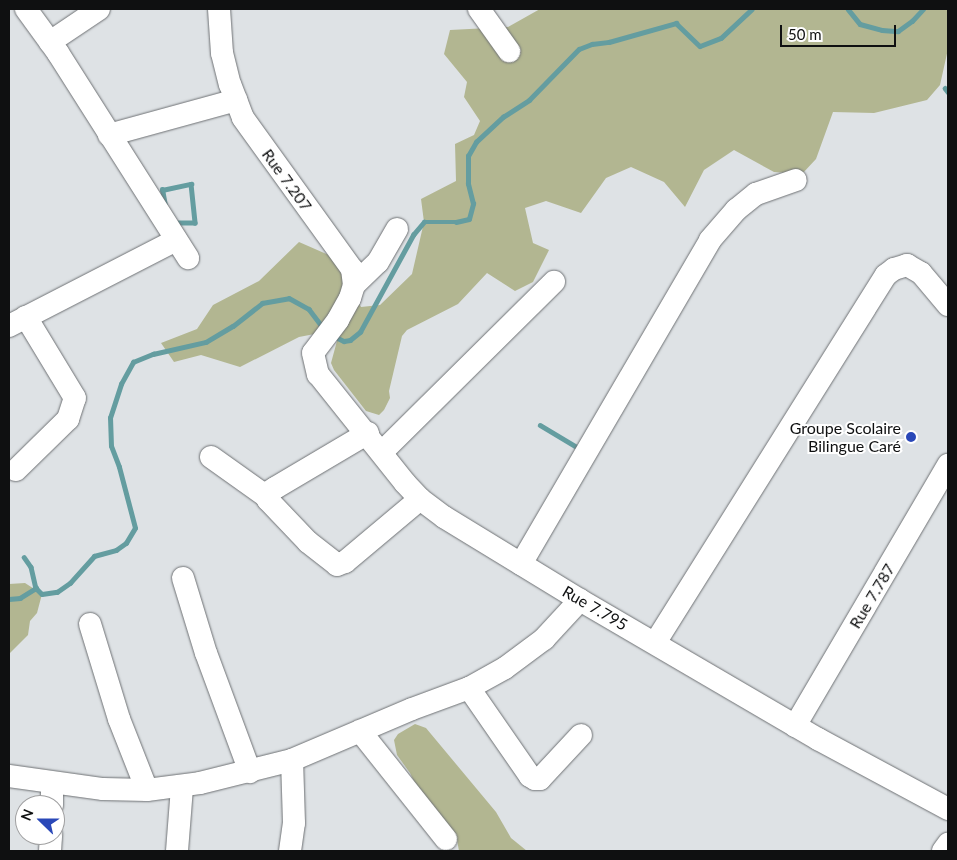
<!DOCTYPE html>
<html>
<head>
<meta charset="utf-8">
<style>
	body { margin:0 }
	#map { position:relative; width:957px; height:860px; overflow:hidden; background:#dee2e5; font-family:Lato,sans-serif }
	div>[style] { position:absolute }
	[style*='--x'] { left:calc(var(--x)*1px); top:calc(var(--y)*1px); width:calc(var(--w)*1px); rotate:calc(var(--a)*1deg) }
	.green>* { inset:0; background:#b2b691 }
	.stream>* { height:4.5px; margin:-2.25px; padding:0 2.25px; transform-origin:2.25px; border-radius:2.25px; background:#649da0 }
	.roads { filter:drop-shadow(0 0 1px #6e7174) drop-shadow(0 0 1px #6e7174) }
	.minor>* { height:22px; margin:-11px; padding:0 11px; transform-origin:11px; border-radius:11px; background:#fff }
	.dots>* { width:14px; height:14px; translate:-50% -50%; box-sizing:border-box; border:2px solid #fff; border-radius:50% }
	span { translate:-50% -50%; white-space:nowrap; text-align:center; line-height:1.15; -webkit-text-stroke:4px #fff; paint-order:stroke }
	.street-label { font-size:16px; color:#0f1011 }
	.poi-label { font-size:16px; color:#0f1011 }
	.right { translate:-100% -50%; text-align:right }
	.frame { position:absolute; inset:0; border:10px solid #0f1011; pointer-events:none }
	.north { position:absolute; left:15px; top:795px; width:50px; height:50px; box-sizing:border-box; background:#fff; border:1px solid #9f9fa0; border-radius:50%; rotate:292deg; font-size:14px; font-weight:700; line-height:20px; text-align:center; color:#0f1011 }
	.north::after { content:''; display:block; margin:auto; width:18px; height:22px; background:#2a48b8; clip-path:polygon(50% 0,100% 100%,50% 72%,0 100%) }
	.scale { position:absolute; left:780px; top:25px; width:116px; height:22px; box-sizing:border-box; border:2px solid #0f1011; border-top:0; padding-left:6px; font-size:15px; line-height:18px; white-space:nowrap; color:#0f1011; -webkit-text-stroke:4px #fff; paint-order:stroke }
</style>
</head>
<body>
<div id="map">
	<div class="green">
		<i style="clip-path:polygon(540px 9px,948px 9px,948px 49px,940px 85px,927px 100px,874px 113px,833px 112px,816px 159px,802px 174px,774px 172px,734px 150px,704px 170px,685px 207px,664px 182px,631px 167px,606px 178px,581px 213px,546px 201px,525px 208px,533px 243px,549px 250px,533px 282px,515px 291px,487px 273px,458px 304px,407px 330px,402px 336px,389px 391px,390px 398px,384px 410px,379px 415px,366px 411px,334px 370px,331px 363px,337px 341px,337px 334px,330px 331px,299px 337px,240px 367px,201px 355px,174px 362px,161px 343px,197px 329px,213px 305px,259px 281px,299px 242px,331px 256px,361px 307px,380px 305px,412px 274px,424px 222px,421px 199px,456px 181px,455px 144px,474px 135px,480px 121px,464px 97px,467px 82px,444px 54px,450px 30px,508px 27px)"></i>
		<i style="clip-path:polygon(25px 583px,42px 594px,37px 613px,30px 621px,28px 635px,9px 654px,9px 584px)"></i>
		<i style="clip-path:polygon(415px 724px,426px 728px,496px 812px,511px 838px,527px 851px,459px 851px,457px 840px,426px 806px,410px 773px,397px 755px,394px 740px,398px 734px)"></i>
	</div>
	<div class="stream">
		<i style="--x:848;--y:9;--w:19;--a:51"></i>
		<i style="--x:860;--y:24;--w:23;--a:15"></i>
		<i style="--x:882;--y:30;--w:16;--a:4"></i>
		<i style="--x:898;--y:31;--w:17;--a:-36"></i>
		<i style="--x:912;--y:21;--w:16;--a:-47"></i>
		<i style="--x:945;--y:88;--w:5;--a:53"></i>
		<i style="--x:191;--y:184;--w:39;--a:84"></i>
		<i style="--x:195;--y:223;--w:27;--a:180"></i>
		<i style="--x:168;--y:223;--w:34;--a:-100"></i>
		<i style="--x:162;--y:190;--w:30;--a:-12"></i>
		<i style="--x:334;--y:336;--w:11;--a:27"></i>
		<i style="--x:344;--y:341;--w:6;--a:-9"></i>
		<i style="--x:350;--y:340;--w:13;--a:-39"></i>
		<i style="--x:360;--y:332;--w:111;--a:-61.3"></i>
		<i style="--x:413;--y:235;--w:17;--a:-50"></i>
		<i style="--x:424;--y:222;--w:32;--a:0"></i>
		<i style="--x:456;--y:222;--w:13;--a:-13"></i>
		<i style="--x:469;--y:219;--w:16;--a:-75"></i>
		<i style="--x:473;--y:204;--w:21;--a:-104"></i>
		<i style="--x:468;--y:184;--w:28;--a:-90"></i>
		<i style="--x:468;--y:156;--w:16;--a:-60"></i>
		<i style="--x:476;--y:142;--w:37;--a:-43"></i>
		<i style="--x:503;--y:117;--w:31;--a:-33"></i>
		<i style="--x:529;--y:100;--w:71;--a:-45.6"></i>
		<i style="--x:579;--y:49;--w:14;--a:-21"></i>
		<i style="--x:592;--y:44;--w:17;--a:-7"></i>
		<i style="--x:609;--y:42;--w:70;--a:-15.8"></i>
		<i style="--x:676;--y:23;--w:33;--a:44"></i>
		<i style="--x:700;--y:46;--w:22;--a:-21"></i>
		<i style="--x:721;--y:38;--w:42;--a:-43.1"></i>
		<i style="--x:540;--y:425;--w:49;--a:30.8"></i>
		<i style="--x:24;--y:557;--w:12;--a:55"></i>
		<i style="--x:31;--y:567;--w:22;--a:77"></i>
		<i style="--x:9;--y:599;--w:11;--a:-5"></i>
		<i style="--x:20;--y:598;--w:19;--a:-32"></i>
		<i style="--x:36;--y:588;--w:8;--a:45"></i>
		<i style="--x:42;--y:594;--w:15;--a:-8"></i>
		<i style="--x:57;--y:592;--w:16;--a:-35"></i>
		<i style="--x:70;--y:583;--w:36;--a:-48"></i>
		<i style="--x:94;--y:556;--w:23;--a:-15"></i>
		<i style="--x:116;--y:550;--w:12;--a:-35"></i>
		<i style="--x:126;--y:543;--w:17;--a:-59"></i>
		<i style="--x:135;--y:528;--w:63;--a:-104.7"></i>
		<i style="--x:119;--y:467;--w:22;--a:-111"></i>
		<i style="--x:111;--y:446;--w:28;--a:-92"></i>
		<i style="--x:110;--y:418;--w:36;--a:-72"></i>
		<i style="--x:121;--y:384;--w:25;--a:-61"></i>
		<i style="--x:133;--y:362;--w:22;--a:-22"></i>
		<i style="--x:153;--y:354;--w:54;--a:-12.8"></i>
		<i style="--x:206;--y:342;--w:31;--a:-31"></i>
		<i style="--x:233;--y:326;--w:37;--a:-38"></i>
		<i style="--x:262;--y:303;--w:27;--a:-10"></i>
		<i style="--x:289;--y:298;--w:23;--a:29"></i>
		<i style="--x:309;--y:309;--w:25;--a:53"></i>
	</div>
	<div class="roads">
		<div class="minor">
			<i style="--x:26;--y:9;--w:54;--a:54"></i>
			<i style="--x:58;--y:53;--w:243;--a:57.6"></i>
			<i style="--x:219;--y:9;--w:44;--a:86.1"></i>
			<i style="--x:222;--y:53;--w:32;--a:76"></i>
			<i style="--x:230;--y:84;--w:36;--a:69"></i>
			<i style="--x:243;--y:118;--w:186;--a:54.2"></i>
			<i style="--x:352;--y:269;--w:16;--a:83"></i>
			<i style="--x:354;--y:285;--w:14;--a:107"></i>
			<i style="--x:350;--y:298;--w:25;--a:119"></i>
			<i style="--x:338;--y:320;--w:41;--a:127.1"></i>
			<i style="--x:313;--y:353;--w:22;--a:77"></i>
			<i style="--x:318;--y:374;--w:139;--a:51.4"></i>
			<i style="--x:405;--y:483;--w:22;--a:47"></i>
			<i style="--x:420;--y:499;--w:30;--a:37"></i>
			<i style="--x:444;--y:517;--w:159;--a:31.4"></i>
			<i style="--x:580;--y:600;--w:276;--a:30.3"></i>
			<i style="--x:818;--y:739;--w:148;--a:28.3"></i>
			<i style="--x:479;--y:9;--w:52;--a:54.5"></i>
			<i style="--x:50;--y:42;--w:59;--a:-34"></i>
			<i style="--x:109;--y:135;--w:132;--a:-15.4"></i>
			<i style="--x:354;--y:285;--w:33;--a:-44"></i>
			<i style="--x:378;--y:262;--w:38;--a:-60"></i>
			<i style="--x:9;--y:326;--w:188;--a:-27.2"></i>
			<i style="--x:368;--y:433;--w:108;--a:149.4"></i>
			<i style="--x:275;--y:488;--w:9;--a:148"></i>
			<i style="--x:267;--y:493;--w:7;--a:82"></i>
			<i style="--x:268;--y:500;--w:58;--a:46.4"></i>
			<i style="--x:308;--y:542;--w:37;--a:38"></i>
			<i style="--x:337;--y:565;--w:9;--a:-21"></i>
			<i style="--x:345;--y:562;--w:98;--a:-40"></i>
			<i style="--x:382;--y:452;--w:242;--a:-44.7"></i>
			<i style="--x:211;--y:457;--w:69;--a:35.5"></i>
			<i style="--x:16;--y:470;--w:73;--a:-44.4"></i>
			<i style="--x:68;--y:419;--w:22;--a:-72"></i>
			<i style="--x:75;--y:398;--w:95;--a:-121.2"></i>
			<i style="--x:521;--y:564;--w:375;--a:-59.7"></i>
			<i style="--x:710;--y:240;--w:40;--a:-49"></i>
			<i style="--x:736;--y:210;--w:26;--a:-39"></i>
			<i style="--x:756;--y:194;--w:42;--a:-19.3"></i>
			<i style="--x:183;--y:578;--w:78;--a:73"></i>
			<i style="--x:206;--y:653;--w:127;--a:69.7"></i>
			<i style="--x:90;--y:624;--w:99;--a:73"></i>
			<i style="--x:119;--y:719;--w:76;--a:68.5"></i>
			<i style="--x:655;--y:643;--w:434;--a:-57.9"></i>
			<i style="--x:886;--y:275;--w:10;--a:-37"></i>
			<i style="--x:894;--y:269;--w:14;--a:-17"></i>
			<i style="--x:907;--y:265;--w:16;--a:30"></i>
			<i style="--x:921;--y:273;--w:42;--a:49.8"></i>
			<i style="--x:469;--y:688;--w:107;--a:55.3"></i>
			<i style="--x:530;--y:776;--w:6;--a:31"></i>
			<i style="--x:535;--y:779;--w:5;--a:0"></i>
			<i style="--x:540;--y:779;--w:60;--a:-47"></i>
			<i style="--x:795;--y:726;--w:303;--a:-59.6"></i>
			<i style="--x:360;--y:731;--w:138;--a:51.5"></i>
			<i style="--x:9;--y:776;--w:95;--a:7.9"></i>
			<i style="--x:103;--y:789;--w:44;--a:1.3"></i>
			<i style="--x:147;--y:790;--w:53;--a:-7.5"></i>
			<i style="--x:200;--y:783;--w:95;--a:-14"></i>
			<i style="--x:292;--y:760;--w:130;--a:-23"></i>
			<i style="--x:412;--y:709;--w:61;--a:-20.2"></i>
			<i style="--x:469;--y:688;--w:41;--a:-29.1"></i>
			<i style="--x:505;--y:668;--w:49;--a:-36.6"></i>
			<i style="--x:544;--y:639;--w:53;--a:-47.3"></i>
			<i style="--x:52;--y:805;--w:22;--a:-90"></i>
			<i style="--x:50;--y:851;--w:16;--a:-86"></i>
			<i style="--x:177;--y:851;--w:64;--a:-85.5"></i>
			<i style="--x:290;--y:851;--w:28;--a:-82"></i>
			<i style="--x:294;--y:823;--w:63;--a:-91.8"></i>
			<i style="--x:943;--y:851;--w:9;--a:-54"></i>
		</div>
	</div>
	<div class="dots">
		<i style="left:911px;top:437px;background:#2a48b8"></i>
	</div>
	<div class="street-label">
		<span style="left:287px;top:180px;rotate:54deg">Rue 7.207</span>
		<span style="left:872px;top:596px;rotate:-59deg">Rue 7.787</span>
		<span style="left:595px;top:608px;rotate:30deg">Rue 7.795</span>
	</div>
	<div class="poi-label">
		<span class="right" style="left:901px;top:437px">Groupe Scolaire<br>Bilingue Caré</span>
	</div>
	<div class="frame"></div>
	<div class="north">N</div>
	<div class="scale">50 m</div>
</div>
</body>
</html>
